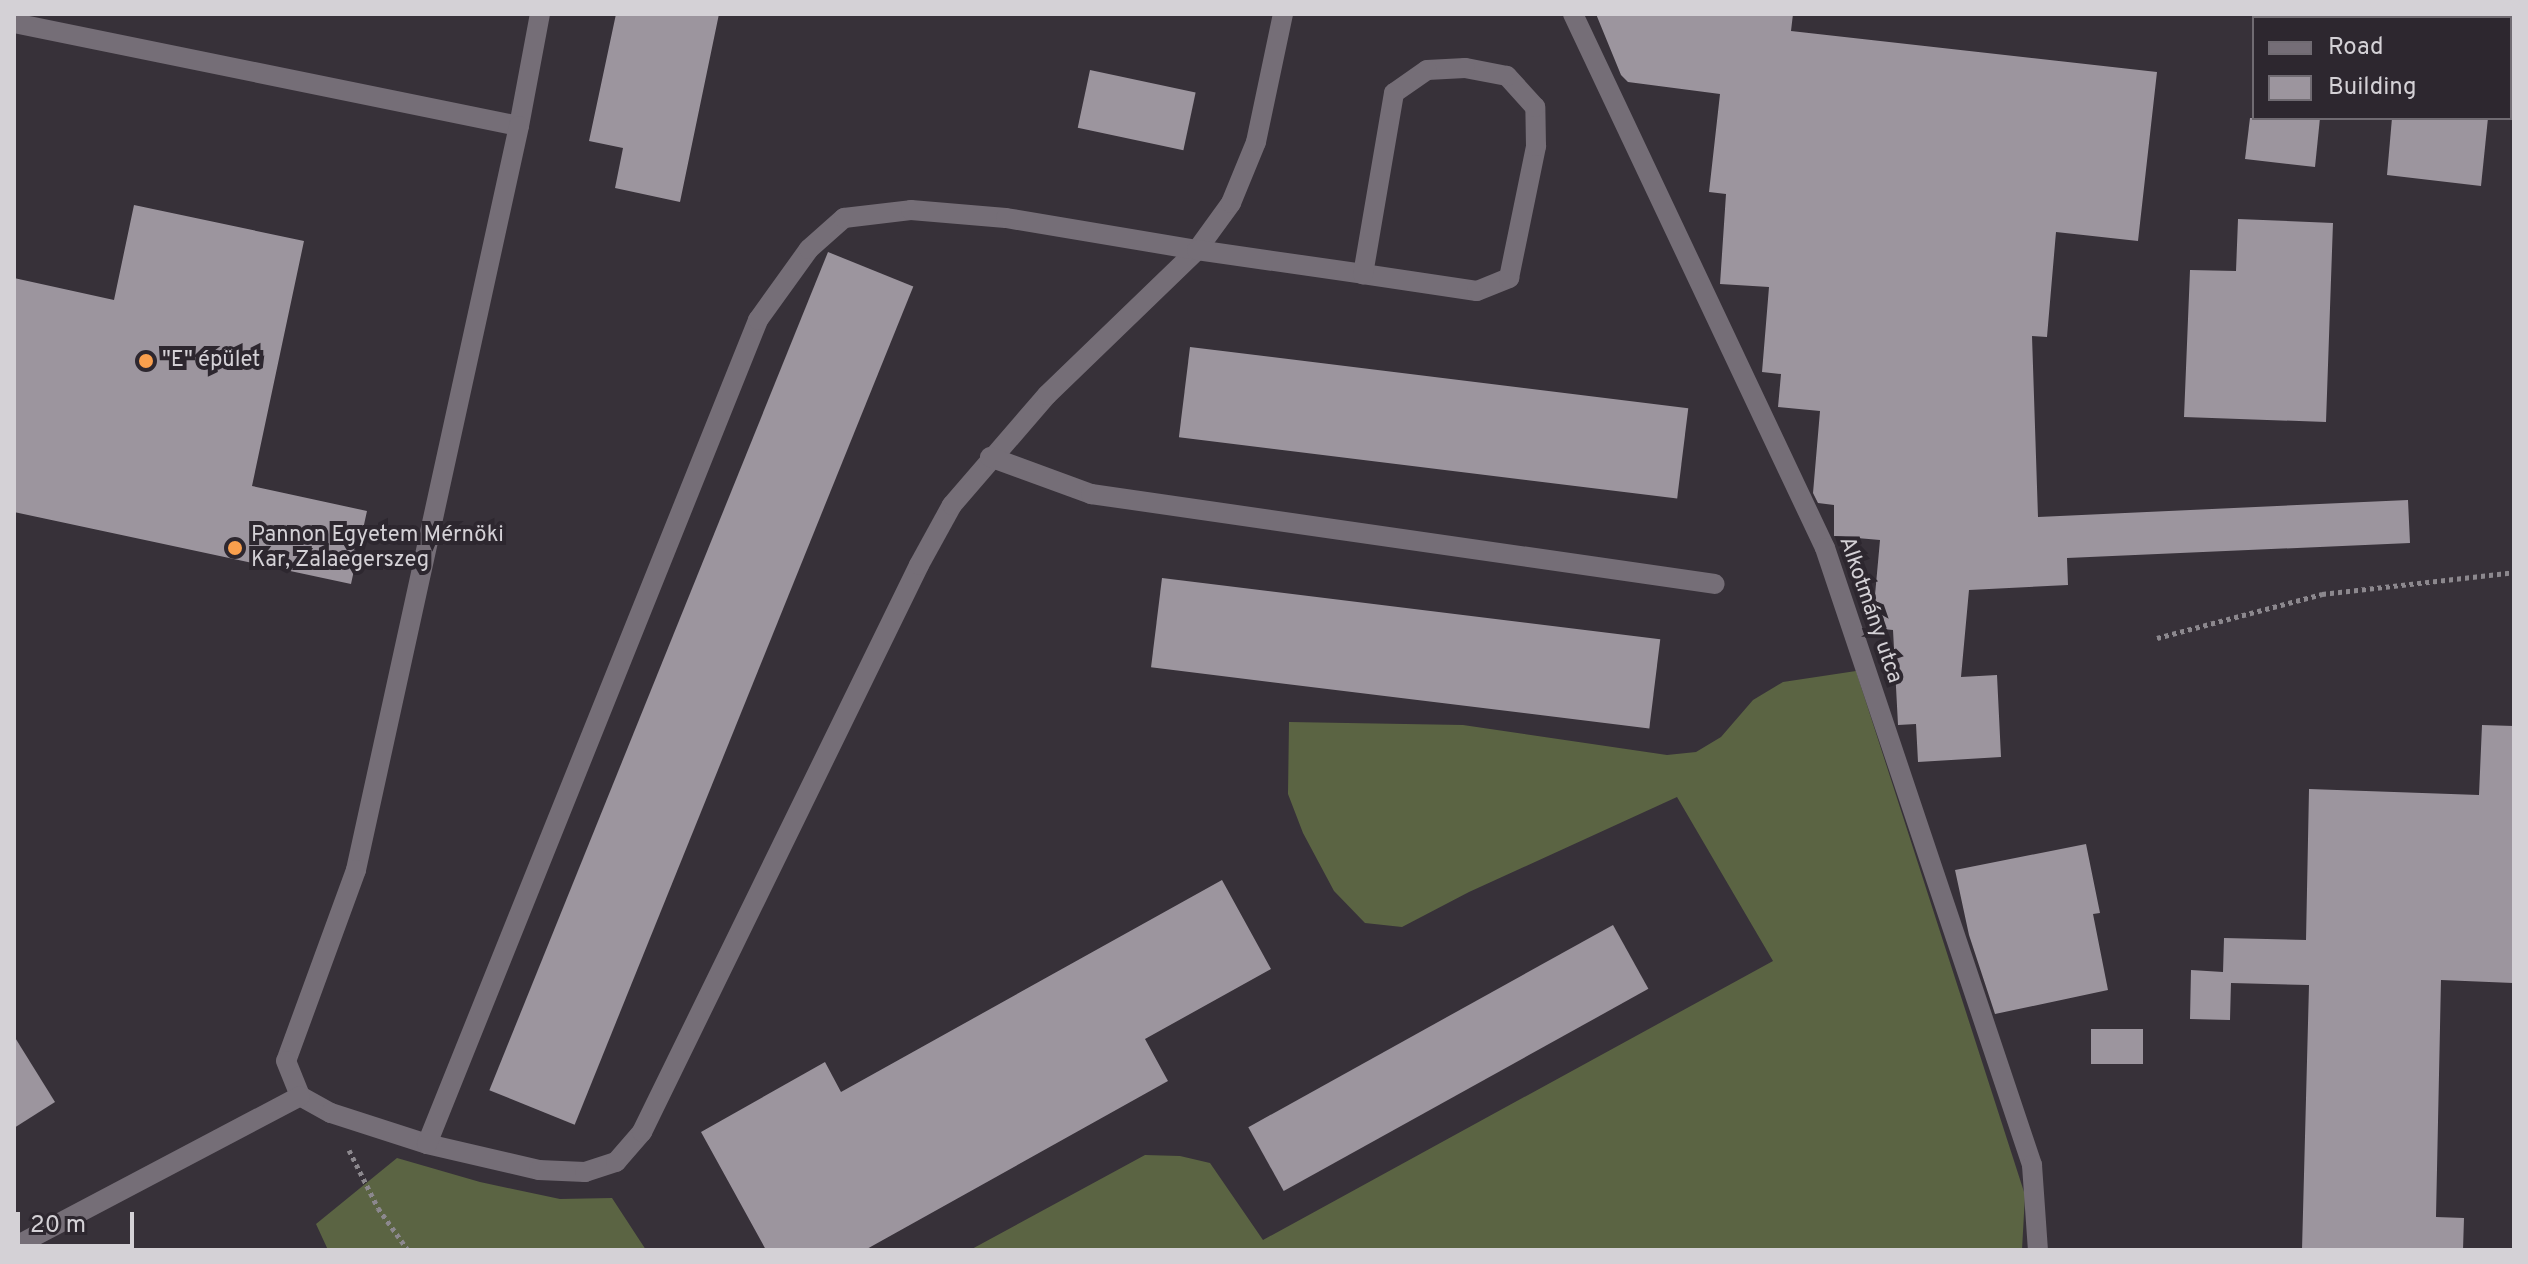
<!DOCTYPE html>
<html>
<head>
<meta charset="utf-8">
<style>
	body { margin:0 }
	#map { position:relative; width:2528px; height:1264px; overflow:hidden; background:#373139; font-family:Overpass,sans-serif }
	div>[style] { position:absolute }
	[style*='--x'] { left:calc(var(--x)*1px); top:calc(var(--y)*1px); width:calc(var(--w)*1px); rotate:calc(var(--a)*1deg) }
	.forest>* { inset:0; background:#5b6443 }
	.building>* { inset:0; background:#9c959e; transform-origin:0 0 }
	.path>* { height:5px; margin-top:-2.5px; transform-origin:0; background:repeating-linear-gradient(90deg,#8c888e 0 4px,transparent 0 8px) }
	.minor>* { height:20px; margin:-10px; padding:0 10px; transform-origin:10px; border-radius:10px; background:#756e77 }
	.dots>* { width:22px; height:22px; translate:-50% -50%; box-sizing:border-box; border:4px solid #2d272f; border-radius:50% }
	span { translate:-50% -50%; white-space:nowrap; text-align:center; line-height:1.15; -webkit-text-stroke:8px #2d272f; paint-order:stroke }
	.poi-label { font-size:22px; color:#d4d1d6 }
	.left { translate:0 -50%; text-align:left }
	.street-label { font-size:22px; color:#d4d1d6 }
	.frame { position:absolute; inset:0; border:16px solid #d4d1d6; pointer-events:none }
	.legend { position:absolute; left:2252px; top:16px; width:260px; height:104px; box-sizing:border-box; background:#2d272f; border:2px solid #706b72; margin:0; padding:10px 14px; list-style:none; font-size:24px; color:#d4d1d6 }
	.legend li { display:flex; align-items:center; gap:16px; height:40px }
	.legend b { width:40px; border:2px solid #706b72 }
	.scale { position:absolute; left:16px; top:1212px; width:118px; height:36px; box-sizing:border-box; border:4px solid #d4d1d6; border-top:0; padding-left:10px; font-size:24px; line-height:28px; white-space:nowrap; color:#d4d1d6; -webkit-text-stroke:6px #2d272f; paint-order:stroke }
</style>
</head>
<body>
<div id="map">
	<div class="forest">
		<i style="clip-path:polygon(1856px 671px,2025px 1195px,2022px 1250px,970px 1250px,1145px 1155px,1180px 1156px,1210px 1163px,1263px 1240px,1773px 961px,1677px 797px,1469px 892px,1402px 927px,1365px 923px,1334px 891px,1303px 833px,1288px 794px,1289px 722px,1463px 725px,1667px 755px,1696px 752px,1721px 737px,1753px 700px,1783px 682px)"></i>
		<i style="clip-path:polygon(397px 1158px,480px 1182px,560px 1199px,612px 1198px,646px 1250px,328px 1250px,316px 1224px)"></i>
	</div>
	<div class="building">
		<i style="clip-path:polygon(616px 14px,719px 14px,680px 202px,615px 188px,623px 148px,589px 141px)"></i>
		<i style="clip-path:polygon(1596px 14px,1793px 14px,1791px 31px,2157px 72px,2138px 241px,2056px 232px,2047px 337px,2032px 336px,2038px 517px,2408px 500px,2410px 543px,2067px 558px,2068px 585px,1969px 590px,1961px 677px,1997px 675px,2001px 757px,1918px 762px,1916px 724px,1898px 725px,1893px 630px,1872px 628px,1880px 540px,1834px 536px,1834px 505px,1818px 503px,1813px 493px,1820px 411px,1778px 407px,1781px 374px,1762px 372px,1769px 287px,1720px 284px,1726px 194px,1709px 192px,1720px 94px,1628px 82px,1621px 75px)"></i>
		<i style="left:1090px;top:70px;width:108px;height:59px;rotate:12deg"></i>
		<i style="clip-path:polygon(2250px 118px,2320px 118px,2315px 167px,2245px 159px)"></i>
		<i style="clip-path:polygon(2392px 118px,2488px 118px,2481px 186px,2387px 175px)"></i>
		<i style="clip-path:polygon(134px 205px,304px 241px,252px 486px,367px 511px,351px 584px,14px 512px,14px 278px,114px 300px)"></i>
		<i style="clip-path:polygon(2238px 219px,2333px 223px,2326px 422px,2184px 417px,2190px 270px,2236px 271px)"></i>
		<i style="left:828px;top:252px;width:92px;height:904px;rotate:22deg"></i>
		<i style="left:1190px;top:347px;width:502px;height:91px;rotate:7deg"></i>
		<i style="left:1162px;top:578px;width:502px;height:90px;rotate:7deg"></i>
		<i style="clip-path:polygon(2482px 725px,2514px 726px,2514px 947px,2513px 983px,2441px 980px,2436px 1217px,2464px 1218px,2463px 1250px,2302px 1250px,2309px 985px,2231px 983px,2230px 1020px,2190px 1019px,2191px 970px,2223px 972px,2224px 938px,2306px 940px,2309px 789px,2479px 795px)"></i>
		<i style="clip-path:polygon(2086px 844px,2100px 913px,2093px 914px,2108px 990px,1995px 1014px,1969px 935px,1955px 870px)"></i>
		<i style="clip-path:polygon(1222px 880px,1271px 969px,1145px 1039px,1168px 1081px,865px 1250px,766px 1250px,701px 1132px,825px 1062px,841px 1092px)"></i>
		<i style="left:1613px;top:925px;width:73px;height:417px;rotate:61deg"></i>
		<i style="left:2091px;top:1029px;width:52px;height:35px"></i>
		<i style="clip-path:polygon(14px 1036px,55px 1102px,14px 1128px)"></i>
	</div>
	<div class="path">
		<i style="--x:2157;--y:638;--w:171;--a:-14.9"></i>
		<i style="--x:2322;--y:594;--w:193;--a:-6.5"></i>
		<i style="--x:349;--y:1150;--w:65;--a:63.4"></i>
		<i style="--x:378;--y:1208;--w:52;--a:54.5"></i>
	</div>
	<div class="minor">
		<i style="--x:1573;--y:14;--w:590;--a:64.74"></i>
		<i style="--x:1825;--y:548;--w:651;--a:71.45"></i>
		<i style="--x:2032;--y:1165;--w:85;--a:86"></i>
		<i style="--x:14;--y:23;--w:515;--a:11.53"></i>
		<i style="--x:519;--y:126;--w:114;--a:-79.4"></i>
		<i style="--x:519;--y:126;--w:762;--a:102.36"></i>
		<i style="--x:356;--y:870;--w:203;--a:110.1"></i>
		<i style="--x:286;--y:1061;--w:38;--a:68"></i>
		<i style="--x:300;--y:1096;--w:35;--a:29"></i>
		<i style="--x:331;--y:1113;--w:101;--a:17.9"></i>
		<i style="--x:427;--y:1144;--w:115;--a:13.1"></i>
		<i style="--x:539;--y:1170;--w:46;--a:2.5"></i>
		<i style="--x:585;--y:1172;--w:33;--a:-18"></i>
		<i style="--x:616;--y:1162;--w:40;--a:-49"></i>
		<i style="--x:642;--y:1132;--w:631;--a:-63.96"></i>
		<i style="--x:919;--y:565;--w:68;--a:-61.2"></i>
		<i style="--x:952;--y:505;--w:145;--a:-49.2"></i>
		<i style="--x:1047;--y:395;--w:209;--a:-44"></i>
		<i style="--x:1197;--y:250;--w:58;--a:-54.1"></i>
		<i style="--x:1231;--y:203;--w:66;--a:-67.7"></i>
		<i style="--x:1256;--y:142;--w:131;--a:-78.1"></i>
		<i style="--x:990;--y:457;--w:108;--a:20.1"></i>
		<i style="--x:1091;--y:494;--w:630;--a:8.21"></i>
		<i style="--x:427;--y:1144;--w:888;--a:-68.11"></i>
		<i style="--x:758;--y:320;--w:87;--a:-54.3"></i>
		<i style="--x:809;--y:249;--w:47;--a:-41.5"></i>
		<i style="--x:844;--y:218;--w:67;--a:-6.8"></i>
		<i style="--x:911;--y:210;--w:95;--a:4.8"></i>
		<i style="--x:1006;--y:218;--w:194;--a:9.5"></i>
		<i style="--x:1197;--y:250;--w:168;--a:8.2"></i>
		<i style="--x:1363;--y:274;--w:115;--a:8.5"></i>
		<i style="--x:1477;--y:291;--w:35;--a:-22"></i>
		<i style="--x:1509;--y:278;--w:135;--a:-78.4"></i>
		<i style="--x:1536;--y:146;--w:39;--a:-91"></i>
		<i style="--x:1535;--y:107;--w:42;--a:-132.1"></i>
		<i style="--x:1507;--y:76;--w:43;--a:-169.2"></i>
		<i style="--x:1465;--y:68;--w:38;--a:177"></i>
		<i style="--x:1427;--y:70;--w:40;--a:145.1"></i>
		<i style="--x:1394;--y:93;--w:184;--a:99.7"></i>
		<i style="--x:14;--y:1247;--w:323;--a:-27.8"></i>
	</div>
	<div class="dots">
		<i style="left:146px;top:361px;background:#f99f4d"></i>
		<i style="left:235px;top:548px;background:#f99f4d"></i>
	</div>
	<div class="poi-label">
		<span class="left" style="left:162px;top:361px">"E" épület</span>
		<span class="left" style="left:251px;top:548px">Pannon Egyetem Mérnöki<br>Kar, Zalaegerszeg</span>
	</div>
	<div class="street-label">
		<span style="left:1870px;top:610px;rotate:71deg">Alkotmány utca</span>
	</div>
	<div class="frame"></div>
	<ul class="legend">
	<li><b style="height:10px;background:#756e77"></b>Road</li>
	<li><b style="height:22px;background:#9c959e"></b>Building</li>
	</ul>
	<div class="scale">20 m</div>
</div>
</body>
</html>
